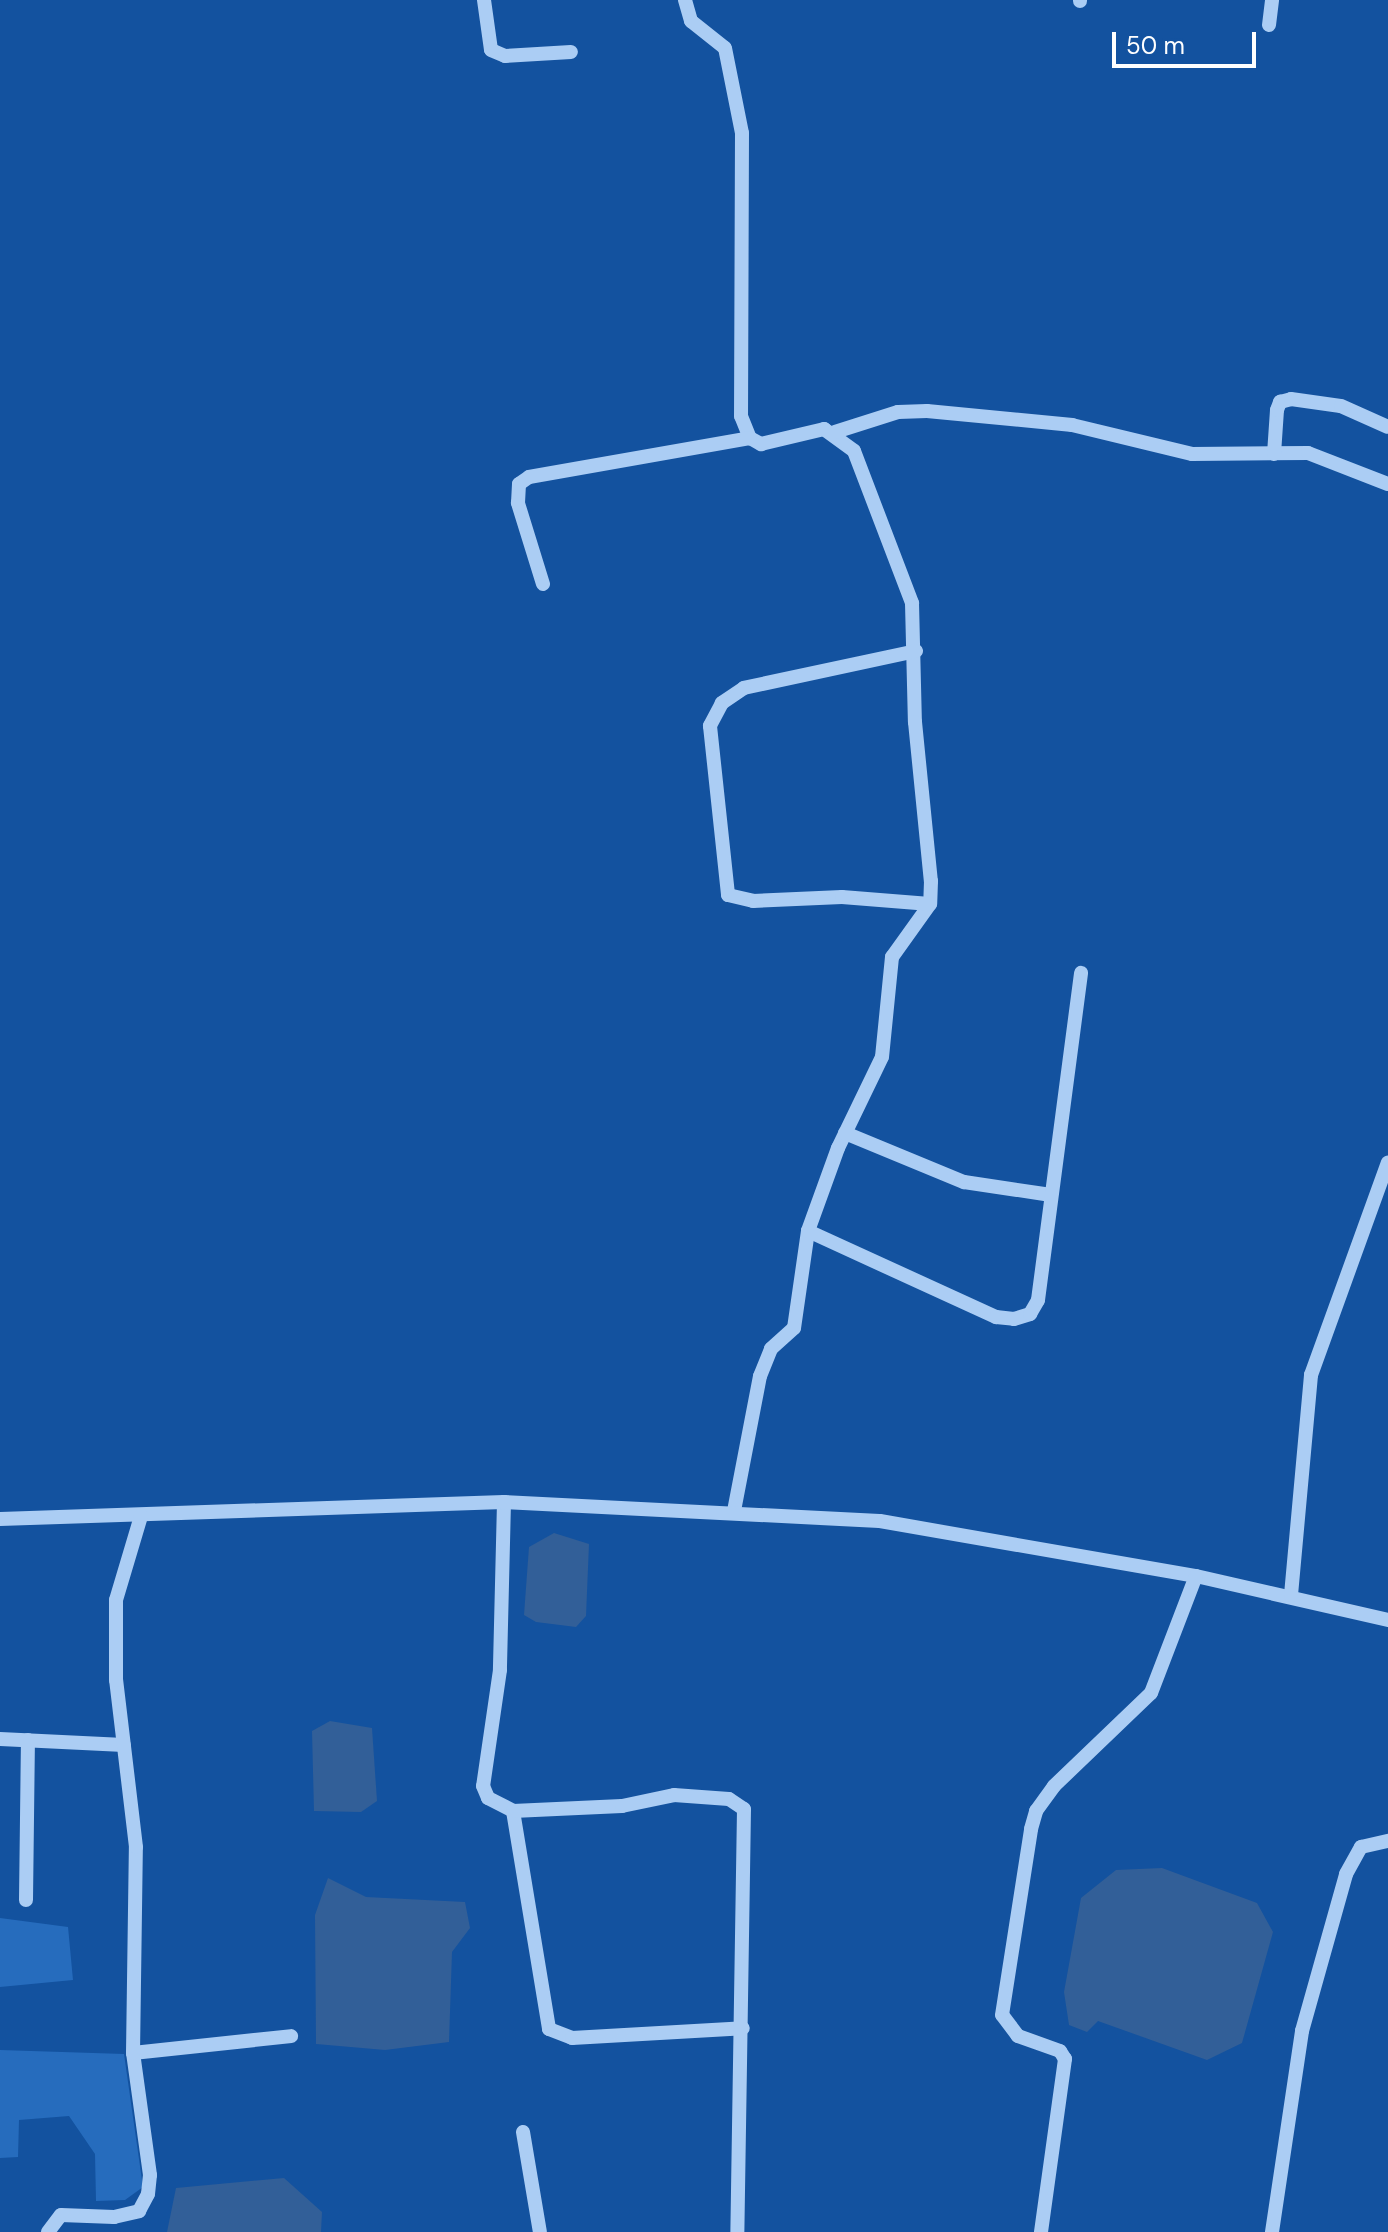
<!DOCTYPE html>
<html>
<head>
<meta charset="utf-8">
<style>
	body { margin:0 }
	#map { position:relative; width:1388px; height:2232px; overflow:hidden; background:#13529f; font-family:"DM Sans",sans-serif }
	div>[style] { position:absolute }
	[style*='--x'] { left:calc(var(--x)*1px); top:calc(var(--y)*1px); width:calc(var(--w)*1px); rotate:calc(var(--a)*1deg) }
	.green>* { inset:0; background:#266cbd }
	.water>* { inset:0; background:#325f98 }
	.minor>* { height:14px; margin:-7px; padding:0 7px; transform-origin:7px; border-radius:7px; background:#abcdf4 }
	span { translate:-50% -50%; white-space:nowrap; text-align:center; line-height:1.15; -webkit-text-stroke:6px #13529f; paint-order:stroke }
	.scale { position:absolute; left:1112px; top:32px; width:144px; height:36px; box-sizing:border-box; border:4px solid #fff; border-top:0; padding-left:10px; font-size:24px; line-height:28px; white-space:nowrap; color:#fff; -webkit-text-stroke:6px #13529f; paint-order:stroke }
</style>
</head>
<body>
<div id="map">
	<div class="green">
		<i style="clip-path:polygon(0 1918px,68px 1927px,73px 1980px,0 1987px)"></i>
		<i style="clip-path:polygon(0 2050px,124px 2054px,143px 2187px,125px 2200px,96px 2201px,95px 2154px,69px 2116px,19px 2120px,18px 2157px,0 2158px)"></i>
	</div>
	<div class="water">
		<i style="clip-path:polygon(554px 1533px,589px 1544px,586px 1616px,576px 1627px,536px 1622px,524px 1615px,529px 1547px)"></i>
		<i style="clip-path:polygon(330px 1721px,372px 1728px,377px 1801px,361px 1812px,314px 1811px,312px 1731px)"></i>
		<i style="clip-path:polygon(1162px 1868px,1257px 1903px,1273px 1932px,1242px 2043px,1207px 2060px,1098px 2021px,1087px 2032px,1069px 2025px,1064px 1992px,1081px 1898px,1116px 1870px)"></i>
		<i style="clip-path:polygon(328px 1878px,366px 1897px,465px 1902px,470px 1928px,452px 1952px,449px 2042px,385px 2050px,316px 2044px,315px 1915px)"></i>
		<i style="clip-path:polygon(284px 2178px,322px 2212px,321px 2232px,167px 2232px,176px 2188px)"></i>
	</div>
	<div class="minor">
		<i style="--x:484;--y:0;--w:50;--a:82"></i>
		<i style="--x:491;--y:50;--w:15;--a:23"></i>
		<i style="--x:505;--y:56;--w:66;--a:-3.5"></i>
		<i style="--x:685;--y:0;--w:22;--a:74"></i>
		<i style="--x:691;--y:21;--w:43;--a:38.5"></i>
		<i style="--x:725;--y:48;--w:87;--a:78.7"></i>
		<i style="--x:742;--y:133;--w:283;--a:90.2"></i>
		<i style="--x:741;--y:416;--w:24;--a:68"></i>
		<i style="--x:750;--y:438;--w:13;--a:29"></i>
		<i style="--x:761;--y:444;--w:65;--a:-13.4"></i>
		<i style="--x:824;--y:429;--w:37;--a:36"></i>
		<i style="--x:854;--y:451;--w:163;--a:69.1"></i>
		<i style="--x:912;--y:603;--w:119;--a:88.6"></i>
		<i style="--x:915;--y:722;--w:160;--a:84.3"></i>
		<i style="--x:931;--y:881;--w:23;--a:92"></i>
		<i style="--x:930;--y:904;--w:65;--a:125.6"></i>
		<i style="--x:892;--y:957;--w:100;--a:95.7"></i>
		<i style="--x:882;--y:1057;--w:101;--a:115.8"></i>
		<i style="--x:838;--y:1148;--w:88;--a:109.9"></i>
		<i style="--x:808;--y:1231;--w:98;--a:98.2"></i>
		<i style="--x:794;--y:1328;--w:31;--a:138"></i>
		<i style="--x:771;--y:1349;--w:29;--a:112"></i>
		<i style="--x:760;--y:1376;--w:137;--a:100.9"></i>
		<i style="--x:1080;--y:0;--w:1;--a:90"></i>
		<i style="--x:1269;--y:25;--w:25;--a:-83"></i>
		<i style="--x:835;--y:432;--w:66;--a:-17.6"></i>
		<i style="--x:898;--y:412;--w:29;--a:-2"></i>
		<i style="--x:927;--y:411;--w:146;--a:5.5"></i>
		<i style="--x:1072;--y:425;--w:123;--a:13.6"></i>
		<i style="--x:1192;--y:454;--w:116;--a:-0.5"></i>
		<i style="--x:1308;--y:453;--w:86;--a:21.2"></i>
		<i style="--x:1274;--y:454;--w:44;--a:-86.1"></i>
		<i style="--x:1277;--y:410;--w:9;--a:-69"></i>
		<i style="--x:1280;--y:402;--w:11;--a:-15"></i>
		<i style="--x:1291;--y:399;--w:50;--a:8"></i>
		<i style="--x:1341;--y:406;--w:51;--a:24.1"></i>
		<i style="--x:543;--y:584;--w:85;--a:-107.2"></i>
		<i style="--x:518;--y:503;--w:19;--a:-87"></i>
		<i style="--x:519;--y:484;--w:12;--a:-35"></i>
		<i style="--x:529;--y:477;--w:224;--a:-10"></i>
		<i style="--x:916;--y:651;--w:176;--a:167.9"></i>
		<i style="--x:744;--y:688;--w:27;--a:146"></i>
		<i style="--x:722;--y:703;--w:26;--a:118"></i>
		<i style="--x:710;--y:726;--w:170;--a:83.9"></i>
		<i style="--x:728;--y:895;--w:26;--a:13"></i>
		<i style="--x:753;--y:901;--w:89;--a:-2.6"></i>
		<i style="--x:842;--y:897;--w:88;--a:4.5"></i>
		<i style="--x:845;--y:1133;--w:129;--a:22.4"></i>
		<i style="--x:964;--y:1182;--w:88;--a:8.5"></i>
		<i style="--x:808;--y:1231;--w:207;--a:24.6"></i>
		<i style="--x:996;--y:1317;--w:18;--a:6"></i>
		<i style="--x:1014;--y:1319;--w:17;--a:-17"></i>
		<i style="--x:1030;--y:1314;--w:16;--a:-60"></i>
		<i style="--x:1038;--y:1300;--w:330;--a:-82.5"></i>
		<i style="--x:504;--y:1502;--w:168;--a:91.4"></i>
		<i style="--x:500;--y:1670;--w:117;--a:98.3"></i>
		<i style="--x:483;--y:1786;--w:13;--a:67"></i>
		<i style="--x:488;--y:1798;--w:28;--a:27"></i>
		<i style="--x:513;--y:1811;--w:221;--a:80.6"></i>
		<i style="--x:549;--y:2029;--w:25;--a:21"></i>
		<i style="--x:572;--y:2038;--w:171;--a:-3.3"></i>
		<i style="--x:0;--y:1519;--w:504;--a:-1.93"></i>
		<i style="--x:504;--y:1502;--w:376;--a:2.9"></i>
		<i style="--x:880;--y:1521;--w:321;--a:9.9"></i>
		<i style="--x:1196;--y:1576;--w:197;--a:12.9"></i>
		<i style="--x:1291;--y:1595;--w:221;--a:-84.8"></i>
		<i style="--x:1311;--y:1375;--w:226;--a:-70.1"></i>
		<i style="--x:0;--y:1739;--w:124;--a:2.8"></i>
		<i style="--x:513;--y:1811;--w:109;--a:-2.6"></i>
		<i style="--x:622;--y:1806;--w:53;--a:-11.9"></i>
		<i style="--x:674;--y:1795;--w:55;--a:4.2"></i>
		<i style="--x:729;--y:1799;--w:18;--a:34"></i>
		<i style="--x:744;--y:1809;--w:423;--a:90.9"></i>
		<i style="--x:26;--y:1900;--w:160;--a:-89.3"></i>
		<i style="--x:133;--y:2053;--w:159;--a:-6.1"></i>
		<i style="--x:523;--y:2132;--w:101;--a:80.4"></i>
		<i style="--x:48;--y:2232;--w:21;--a:-53"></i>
		<i style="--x:61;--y:2215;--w:53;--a:2.2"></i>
		<i style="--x:114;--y:2217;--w:26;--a:-13"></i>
		<i style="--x:139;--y:2211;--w:19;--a:-62"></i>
		<i style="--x:148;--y:2194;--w:19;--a:-84"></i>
		<i style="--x:150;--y:2175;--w:123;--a:-97.9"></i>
		<i style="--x:133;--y:2053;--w:206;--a:-89.2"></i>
		<i style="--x:136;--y:1847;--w:168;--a:-96.8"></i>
		<i style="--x:116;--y:1680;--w:80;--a:-90"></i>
		<i style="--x:116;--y:1600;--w:88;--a:-73.4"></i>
		<i style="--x:1041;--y:2232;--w:175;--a:-82.1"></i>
		<i style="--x:1065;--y:2059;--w:9;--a:-122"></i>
		<i style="--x:1060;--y:2051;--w:45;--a:-160.3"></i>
		<i style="--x:1018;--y:2036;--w:26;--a:-127"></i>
		<i style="--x:1002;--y:2015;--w:188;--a:-81.1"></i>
		<i style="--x:1031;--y:1829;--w:19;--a:-74"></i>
		<i style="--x:1036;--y:1811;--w:31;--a:-54"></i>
		<i style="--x:1054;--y:1786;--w:134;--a:-43.8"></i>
		<i style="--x:1151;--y:1693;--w:125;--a:-69"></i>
		<i style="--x:1272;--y:2232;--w:203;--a:-81.5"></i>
		<i style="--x:1302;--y:2031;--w:163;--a:-74.3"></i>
		<i style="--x:1346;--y:1874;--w:31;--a:-61"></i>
		<i style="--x:1361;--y:1847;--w:28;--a:-13"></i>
	</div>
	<div class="scale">50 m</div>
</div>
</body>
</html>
